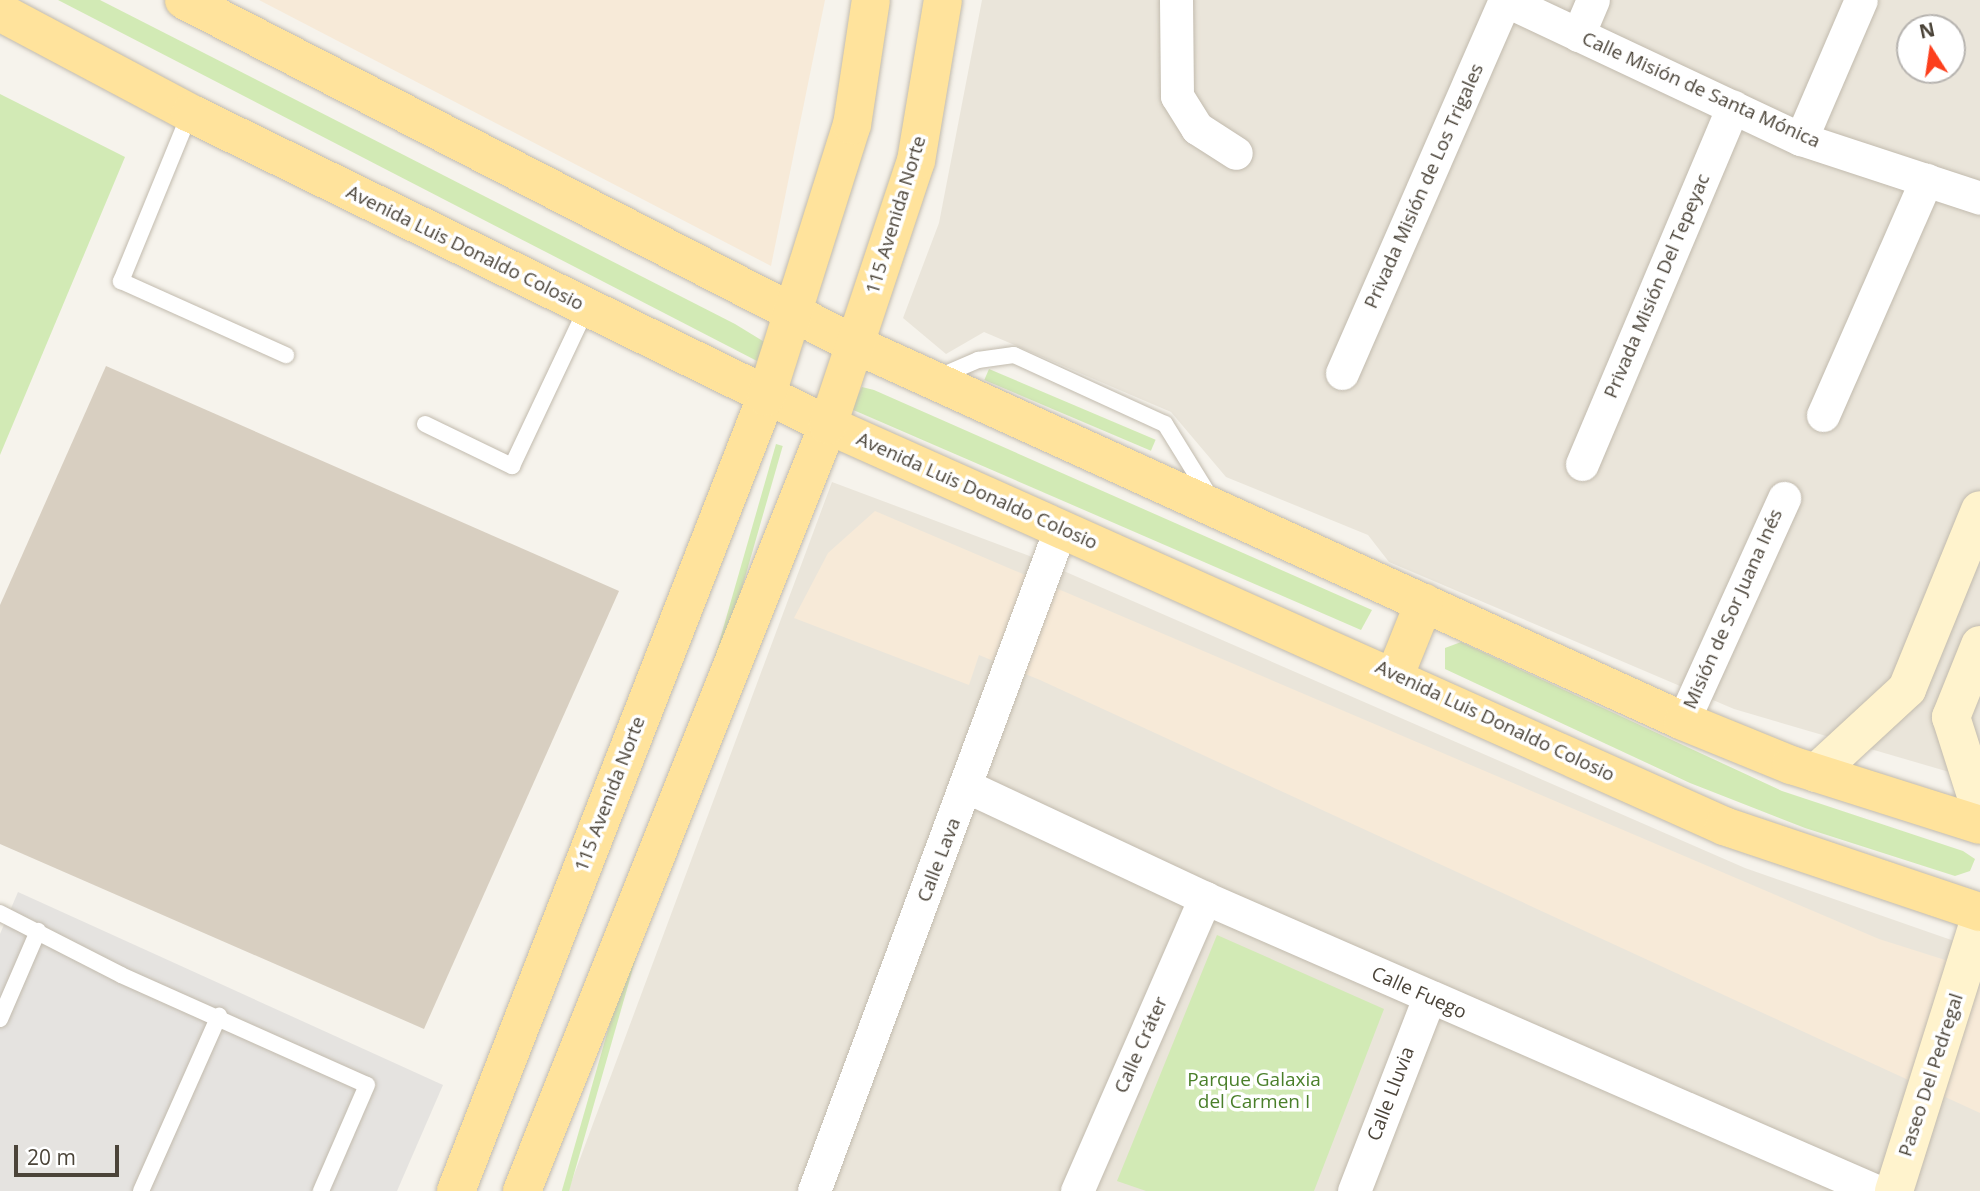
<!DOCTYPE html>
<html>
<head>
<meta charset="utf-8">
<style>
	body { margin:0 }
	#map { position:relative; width:1980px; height:1191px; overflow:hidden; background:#f6f3ec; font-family:"Open Sans",sans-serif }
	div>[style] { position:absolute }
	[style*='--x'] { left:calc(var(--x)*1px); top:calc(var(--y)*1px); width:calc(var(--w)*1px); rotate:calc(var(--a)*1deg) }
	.residential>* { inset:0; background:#eae5da }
	.commercial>* { inset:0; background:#f7ead8 }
	.green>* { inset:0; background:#d2eab5; transform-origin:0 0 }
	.parking>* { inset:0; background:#e5e3e0 }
	.building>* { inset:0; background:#d8cfc1 }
	.roads { filter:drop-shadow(0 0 2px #c2bbae) drop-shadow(0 0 2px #c2bbae) }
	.lane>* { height:16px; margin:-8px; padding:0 8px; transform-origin:8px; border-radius:8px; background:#fff }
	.street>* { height:33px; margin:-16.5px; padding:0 16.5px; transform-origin:16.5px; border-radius:16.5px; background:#fff }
	.secondary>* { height:38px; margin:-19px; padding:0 19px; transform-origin:19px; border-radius:19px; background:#fff3cd }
	.primary>* { height:38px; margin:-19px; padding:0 19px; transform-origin:19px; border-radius:19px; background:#ffe39c }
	span { translate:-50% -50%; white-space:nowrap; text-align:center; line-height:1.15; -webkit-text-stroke:7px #fff; paint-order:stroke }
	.street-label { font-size:19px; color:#4b4439 }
	.park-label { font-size:19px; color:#4a7f2a }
	.north { position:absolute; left:1896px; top:14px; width:70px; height:70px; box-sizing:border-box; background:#fff; border:2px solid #b7b4b0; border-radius:50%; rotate:348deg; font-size:19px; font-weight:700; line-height:28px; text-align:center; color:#4b4439 }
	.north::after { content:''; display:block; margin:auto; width:24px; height:32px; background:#fc3f1d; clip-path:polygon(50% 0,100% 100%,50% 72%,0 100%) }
	.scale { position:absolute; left:14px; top:1145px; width:105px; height:32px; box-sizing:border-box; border:4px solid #4b4439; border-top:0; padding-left:9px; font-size:21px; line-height:24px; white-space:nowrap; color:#4b4439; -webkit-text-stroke:5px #fff; paint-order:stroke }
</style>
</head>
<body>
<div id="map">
	<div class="residential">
		<i style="clip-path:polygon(evenodd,982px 0,1980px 0,1980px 781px,1734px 709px,1389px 562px,1368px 535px,1226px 477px,1171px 412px,984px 332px,946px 354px,903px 318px,939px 223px,982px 0,1910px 28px,1952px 28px,1952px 70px,1910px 70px,1910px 28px)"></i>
		<i style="clip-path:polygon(832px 482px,1027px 555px,1745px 868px,1980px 950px,1980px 1191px,568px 1191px)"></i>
	</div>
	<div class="commercial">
		<i style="clip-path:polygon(259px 0,825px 0,771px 266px)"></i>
		<i style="clip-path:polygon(875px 511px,1879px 939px,1980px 971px,1980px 1113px,1040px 680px,979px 655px,969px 685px,794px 618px,828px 553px)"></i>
	</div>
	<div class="green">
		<i style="clip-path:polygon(58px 0,100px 0,735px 324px,766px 343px,757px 361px)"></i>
		<i style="clip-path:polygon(0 94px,125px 157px,0 455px)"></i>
		<i style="left:989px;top:369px;width:181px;height:12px;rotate:23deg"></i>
		<i style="clip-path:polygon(862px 387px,874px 390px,1372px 610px,1361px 630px,851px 409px)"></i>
		<i style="left:776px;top:444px;width:7px;height:800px;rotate:16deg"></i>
		<i style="clip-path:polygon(1461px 642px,1782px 791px,1963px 851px,1975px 859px,1970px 871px,1955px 876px,1805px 828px,1690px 783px,1445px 669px,1445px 648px)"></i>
		<i style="clip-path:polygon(1217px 935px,1384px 1009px,1314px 1191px,1146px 1191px,1117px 1181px)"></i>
	</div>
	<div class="parking">
		<i style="clip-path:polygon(18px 892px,443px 1085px,397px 1191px,0 1191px,0 934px)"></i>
	</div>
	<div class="building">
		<i style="clip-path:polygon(106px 366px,619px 591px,424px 1029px,0 844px,0 605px)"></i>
	</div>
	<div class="roads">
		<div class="lane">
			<i style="--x:190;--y:113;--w:182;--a:112.3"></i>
			<i style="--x:121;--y:281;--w:181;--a:24.2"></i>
			<i style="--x:936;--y:378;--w:46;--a:-23.2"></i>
			<i style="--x:978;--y:360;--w:36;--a:-8"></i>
			<i style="--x:1014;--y:355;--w:166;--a:24.6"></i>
			<i style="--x:1165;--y:424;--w:86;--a:58.3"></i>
			<i style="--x:425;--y:424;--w:97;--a:25.8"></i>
			<i style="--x:512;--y:466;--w:176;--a:-64.7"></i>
			<i style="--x:0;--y:913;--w:136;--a:27.1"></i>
			<i style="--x:121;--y:975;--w:269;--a:24.1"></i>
			<i style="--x:367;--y:1085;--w:116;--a:113.5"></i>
			<i style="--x:0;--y:1019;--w:96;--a:-66.6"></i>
			<i style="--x:141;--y:1191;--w:192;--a:-66"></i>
		</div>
		<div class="street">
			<i style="--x:1176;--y:0;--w:96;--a:89.4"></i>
			<i style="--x:1177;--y:96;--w:38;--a:58"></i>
			<i style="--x:1197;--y:128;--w:46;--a:32.7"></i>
			<i style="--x:1505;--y:0;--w:327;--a:25.2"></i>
			<i style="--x:1801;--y:139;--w:188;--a:18.2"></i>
			<i style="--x:1578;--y:35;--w:38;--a:-67"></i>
			<i style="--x:1801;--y:139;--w:151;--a:-66.7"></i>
			<i style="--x:1342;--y:373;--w:407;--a:-66.4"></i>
			<i style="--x:1823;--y:415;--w:257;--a:-66.3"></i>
			<i style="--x:1582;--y:464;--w:388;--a:-67.1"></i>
			<i style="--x:1683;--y:721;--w:245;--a:-65.6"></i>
			<i style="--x:966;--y:786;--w:264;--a:25.1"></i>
			<i style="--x:1205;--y:898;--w:732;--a:23.59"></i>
			<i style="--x:814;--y:1191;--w:708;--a:-69.6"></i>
			<i style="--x:1077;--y:1191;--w:320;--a:-66.4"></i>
			<i style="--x:1354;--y:1191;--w:207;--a:-68.8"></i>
		</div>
		<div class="secondary">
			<i style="--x:1980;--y:645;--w:78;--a:111.9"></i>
			<i style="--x:1951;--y:717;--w:96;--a:72.3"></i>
			<i style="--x:1816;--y:773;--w:124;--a:-42.7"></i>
			<i style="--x:1907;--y:689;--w:193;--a:-67.8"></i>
			<i style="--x:1894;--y:1191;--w:285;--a:-72.5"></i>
		</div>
		<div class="primary">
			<i style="--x:184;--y:0;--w:755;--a:27.18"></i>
			<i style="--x:856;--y:345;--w:908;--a:24.45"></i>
			<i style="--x:1683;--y:721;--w:117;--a:22.2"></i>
			<i style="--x:1791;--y:765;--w:198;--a:17.6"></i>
			<i style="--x:0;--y:12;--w:215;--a:28"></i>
			<i style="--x:190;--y:113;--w:710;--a:26.06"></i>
			<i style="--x:828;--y:425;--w:982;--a:24.11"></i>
			<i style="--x:1724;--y:826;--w:270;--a:18.6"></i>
			<i style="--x:1395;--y:675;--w:78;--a:-68.1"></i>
			<i style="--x:456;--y:1191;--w:852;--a:-68.67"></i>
			<i style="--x:766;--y:397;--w:285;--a:-72.5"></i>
			<i style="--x:852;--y:125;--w:126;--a:-81.4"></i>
			<i style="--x:522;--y:1191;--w:825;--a:-68.22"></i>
			<i style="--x:828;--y:425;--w:278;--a:-71.6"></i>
			<i style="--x:916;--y:161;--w:163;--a:-80.5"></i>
		</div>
	</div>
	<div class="street-label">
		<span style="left:1701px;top:90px;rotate:24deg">Calle Misión de Santa Mónica</span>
		<span style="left:1424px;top:186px;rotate:-66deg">Privada Misión de Los Trigales</span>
		<span style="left:896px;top:215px;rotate:-73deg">115 Avenida Norte</span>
		<span style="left:465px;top:248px;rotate:26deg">Avenida Luis Donaldo Colosio</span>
		<span style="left:1657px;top:286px;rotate:-67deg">Privada Misión Del Tepeyac</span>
		<span style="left:977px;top:491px;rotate:24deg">Avenida Luis Donaldo Colosio</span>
		<span style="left:1733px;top:609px;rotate:-66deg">Misión de Sor Juana Inés</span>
		<span style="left:1495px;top:721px;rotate:25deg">Avenida Luis Donaldo Colosio</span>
		<span style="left:610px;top:794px;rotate:-69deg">115 Avenida Norte</span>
		<span style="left:939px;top:860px;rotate:-69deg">Calle Lava</span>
		<span style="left:1419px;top:993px;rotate:24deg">Calle Fuego</span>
		<span style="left:1141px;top:1045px;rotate:-66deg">Calle Cráter</span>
		<span style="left:1931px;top:1075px;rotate:-72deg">Paseo Del Pedregal</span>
		<span style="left:1391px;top:1094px;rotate:-69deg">Calle Lluvia</span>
	</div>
	<div class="park-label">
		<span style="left:1254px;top:1091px">Parque Galaxia<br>del Carmen I</span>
	</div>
	<div class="north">N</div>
	<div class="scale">20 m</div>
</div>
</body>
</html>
